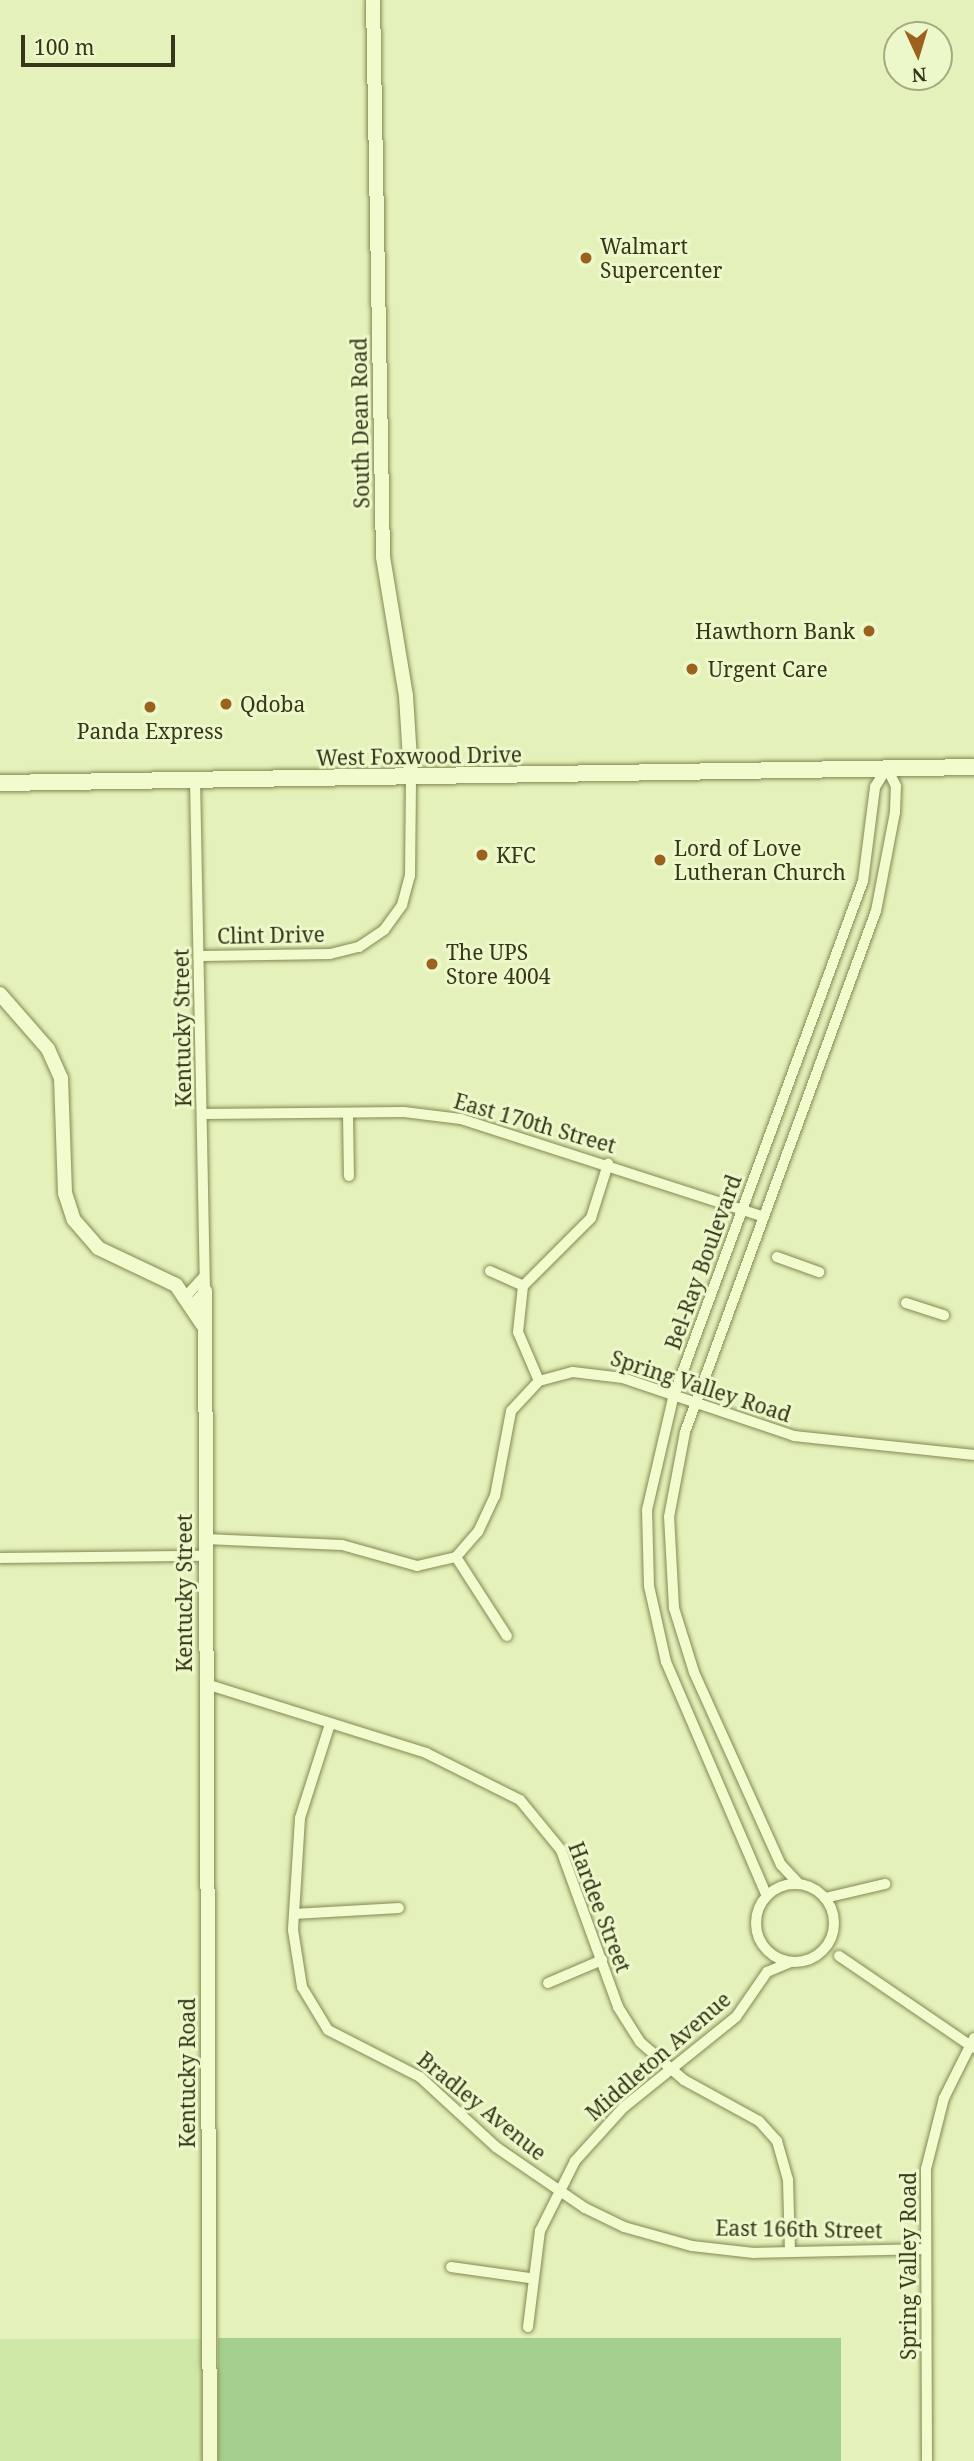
<!DOCTYPE html>
<html>
<head>
<meta charset="utf-8">
<style>
	body { margin:0 }
	#map { position:relative; width:974px; height:2461px; overflow:hidden; background:#e4f1ba; font-family:"Noto Serif",serif }
	div>[style] { position:absolute }
	[style*='--x'] { left:calc(var(--x)*1px); top:calc(var(--y)*1px); width:calc(var(--w)*1px); rotate:calc(var(--a)*1deg) }
	.farmland>* { inset:0; background:#cfe7a7; transform-origin:0 0 }
	.green>* { inset:0; background:#a5cf8e; transform-origin:0 0 }
	.roads { filter:drop-shadow(0 0 2px #858853) drop-shadow(0 0 2px #858853) }
	.minor>* { height:10px; margin:-5px; padding:0 5px; transform-origin:5px; border-radius:5px; background:#f1fbce }
	.minor>.ring { margin:-5px; padding:0; box-sizing:content-box; background:none; border:10px solid #f1fbce; border-radius:50% }
	.tertiary>* { height:14px; margin:-7px; padding:0 7px; transform-origin:7px; border-radius:7px; background:#f1fbce }
	.secondary>* { height:16px; margin:-8px; padding:0 8px; transform-origin:8px; border-radius:8px; background:#f1fbce }
	.dots>* { width:19px; height:19px; translate:-50% -50%; box-sizing:border-box; border:4px solid #edf8ca; border-radius:50% }
	span { translate:-50% -50%; white-space:nowrap; text-align:center; line-height:1.15; -webkit-text-stroke:6px #edf8ca; paint-order:stroke }
	.poi-label { font-size:21px; color:#36361a }
	.left { translate:0 -50%; text-align:left }
	.right { translate:-100% -50%; text-align:right }
	.street-label { font-size:21px; color:#36361a }
	.north { position:absolute; left:883px; top:21px; width:70px; height:70px; box-sizing:border-box; background:#edf8ca; border:2px solid #a4aa84; border-radius:50%; rotate:176deg; font-size:19px; font-weight:700; line-height:28px; text-align:center; color:#36361a }
	.north::after { content:''; display:block; margin:auto; width:24px; height:32px; background:#9c611f; clip-path:polygon(50% 0,100% 100%,50% 72%,0 100%) }
	.scale { position:absolute; left:21px; top:35px; width:154px; height:32px; box-sizing:border-box; border:4px solid #36361a; border-top:0; padding-left:9px; font-size:21px; line-height:24px; white-space:nowrap; color:#36361a; -webkit-text-stroke:5px #edf8ca; paint-order:stroke }
</style>
</head>
<body>
<div id="map">
	<div class="farmland">
		<i style="left:0;top:2339px;width:202px;height:122px"></i>
	</div>
	<div class="green">
		<i style="left:218px;top:2338px;width:623px;height:123px"></i>
	</div>
	<div class="roads">
		<div class="minor">
			<i style="--x:202;--y:956;--w:128;--a:-0.9"></i>
			<i style="--x:330;--y:954;--w:30;--a:-14"></i>
			<i style="--x:359;--y:947;--w:30;--a:-34"></i>
			<i style="--x:384;--y:930;--w:31;--a:-54"></i>
			<i style="--x:402;--y:905;--w:30;--a:-75"></i>
			<i style="--x:410;--y:876;--w:100;--a:-89.4"></i>
			<i style="--x:204;--y:1114;--w:200;--a:-0.6"></i>
			<i style="--x:404;--y:1112;--w:57;--a:7"></i>
			<i style="--x:461;--y:1119;--w:318;--a:17.9"></i>
			<i style="--x:348;--y:1115;--w:61;--a:89.1"></i>
			<i style="--x:777;--y:1257;--w:45;--a:19.7"></i>
			<i style="--x:490;--y:1271;--w:36;--a:24"></i>
			<i style="--x:186;--y:1296;--w:26;--a:-47"></i>
			<i style="--x:906;--y:1303;--w:40;--a:18"></i>
			<i style="--x:192;--y:1305;--w:19;--a:-47"></i>
			<i style="--x:205;--y:1291;--w:510;--a:-91.12"></i>
			<i style="--x:539;--y:1381;--w:53;--a:-113.2"></i>
			<i style="--x:518;--y:1332;--w:46;--a:-83.8"></i>
			<i style="--x:523;--y:1286;--w:96;--a:-45"></i>
			<i style="--x:591;--y:1218;--w:57;--a:-72.5"></i>
			<i style="--x:205;--y:1539;--w:137;--a:2.5"></i>
			<i style="--x:342;--y:1545;--w:78;--a:15.6"></i>
			<i style="--x:417;--y:1566;--w:40;--a:-13"></i>
			<i style="--x:456;--y:1557;--w:33;--a:-49"></i>
			<i style="--x:478;--y:1532;--w:40;--a:-65"></i>
			<i style="--x:495;--y:1496;--w:86;--a:-79.3"></i>
			<i style="--x:511;--y:1411;--w:41;--a:-47"></i>
			<i style="--x:539;--y:1381;--w:35;--a:-15"></i>
			<i style="--x:573;--y:1372;--w:50;--a:6.8"></i>
			<i style="--x:623;--y:1378;--w:181;--a:18.7"></i>
			<i style="--x:794;--y:1436;--w:181;--a:6"></i>
			<i style="--x:456;--y:1557;--w:94;--a:57.2"></i>
			<i style="--x:0;--y:1558;--w:205;--a:-0.6"></i>
			<i style="--x:206;--y:1684;--w:231;--a:17.4"></i>
			<i style="--x:426;--y:1753;--w:105;--a:26.6"></i>
			<i style="--x:520;--y:1800;--w:65;--a:50.6"></i>
			<i style="--x:561;--y:1850;--w:167;--a:70"></i>
			<i style="--x:618;--y:2007;--w:41;--a:57.8"></i>
			<i style="--x:640;--y:2042;--w:58;--a:40.8"></i>
			<i style="--x:684;--y:2080;--w:85;--a:28.7"></i>
			<i style="--x:759;--y:2121;--w:27;--a:48"></i>
			<i style="--x:777;--y:2141;--w:41;--a:74.2"></i>
			<i style="--x:788;--y:2180;--w:72;--a:88.4"></i>
			<i style="--x:330;--y:1724;--w:99;--a:107.7"></i>
			<i style="--x:300;--y:1818;--w:112;--a:93.6"></i>
			<i style="--x:293;--y:1930;--w:58;--a:81"></i>
			<i style="--x:302;--y:1987;--w:50;--a:58.8"></i>
			<i style="--x:328;--y:2030;--w:103;--a:27.1"></i>
			<i style="--x:420;--y:2077;--w:103;--a:42.6"></i>
			<i style="--x:496;--y:2147;--w:108;--a:34.4"></i>
			<i style="--x:585;--y:2208;--w:43;--a:26"></i>
			<i style="--x:624;--y:2227;--w:71;--a:15.6"></i>
			<i style="--x:692;--y:2246;--w:62;--a:6.4"></i>
			<i style="--x:754;--y:2253;--w:171;--a:-1.3"></i>
			<i class="ring" style="left:756px;top:1884px;width:68px;height:68px"></i>
			<i style="--x:799;--y:1884;--w:26;--a:-133"></i>
			<i style="--x:781;--y:1865;--w:212;--a:-114.3"></i>
			<i style="--x:694;--y:1672;--w:67;--a:-107.4"></i>
			<i style="--x:674;--y:1608;--w:91;--a:-93.1"></i>
			<i style="--x:669;--y:1517;--w:86;--a:-79.3"></i>
			<i style="--x:685;--y:1432;--w:555;--a:-69.87"></i>
			<i style="--x:876;--y:911;--w:101;--a:-79.1"></i>
			<i style="--x:895;--y:812;--w:26;--a:-88"></i>
			<i style="--x:896;--y:786;--w:20;--a:-117"></i>
			<i style="--x:766;--y:1894;--w:253;--a:-113.3"></i>
			<i style="--x:666;--y:1662;--w:78;--a:-102.6"></i>
			<i style="--x:649;--y:1586;--w:76;--a:-91.5"></i>
			<i style="--x:647;--y:1510;--w:115;--a:-76.9"></i>
			<i style="--x:673;--y:1398;--w:551;--a:-69.82"></i>
			<i style="--x:863;--y:881;--w:95;--a:-82.7"></i>
			<i style="--x:875;--y:787;--w:22;--a:-58"></i>
			<i style="--x:825;--y:1898;--w:62;--a:-13.1"></i>
			<i style="--x:294;--y:1914;--w:105;--a:-3.3"></i>
			<i style="--x:839;--y:1956;--w:163;--a:34.3"></i>
			<i style="--x:548;--y:1983;--w:59;--a:-23.1"></i>
			<i style="--x:451;--y:2267;--w:79;--a:8"></i>
			<i style="--x:528;--y:2327;--w:97;--a:-82.9"></i>
			<i style="--x:540;--y:2231;--w:78;--a:-63.4"></i>
			<i style="--x:575;--y:2161;--w:73;--a:-47.8"></i>
			<i style="--x:624;--y:2107;--w:144;--a:-38.8"></i>
			<i style="--x:736;--y:2017;--w:55;--a:-55.4"></i>
			<i style="--x:767;--y:1972;--w:26;--a:-23"></i>
			<i style="--x:927;--y:2461;--w:292;--a:-90.2"></i>
			<i style="--x:926;--y:2169;--w:73;--a:-75.8"></i>
			<i style="--x:944;--y:2098;--w:67;--a:-63.4"></i>
		</div>
		<div class="tertiary">
			<i style="--x:373;--y:0;--w:557;--a:88.97"></i>
			<i style="--x:383;--y:557;--w:141;--a:80.6"></i>
			<i style="--x:406;--y:696;--w:80;--a:86.4"></i>
			<i style="--x:0;--y:994;--w:73;--a:48.9"></i>
			<i style="--x:48;--y:1049;--w:32;--a:66"></i>
			<i style="--x:61;--y:1078;--w:115;--a:88"></i>
			<i style="--x:65;--y:1193;--w:28;--a:72"></i>
			<i style="--x:74;--y:1220;--w:37;--a:49"></i>
			<i style="--x:98;--y:1248;--w:86;--a:25.4"></i>
			<i style="--x:176;--y:1285;--w:48;--a:56"></i>
			<i style="--x:205;--y:1291;--w:1170;--a:89.76"></i>
		</div>
		<div class="secondary">
			<i style="--x:0;--y:783;--w:974;--a:-0.94"></i>
		</div>
	</div>
	<div class="dots">
		<i style="left:586px;top:258px;background:#9c611f"></i>
		<i style="left:869px;top:631px;background:#9c611f"></i>
		<i style="left:692px;top:669px;background:#9c611f"></i>
		<i style="left:226px;top:704px;background:#9c611f"></i>
		<i style="left:150px;top:707px;background:#9c611f"></i>
		<i style="left:482px;top:855px;background:#9c611f"></i>
		<i style="left:660px;top:860px;background:#9c611f"></i>
		<i style="left:432px;top:964px;background:#9c611f"></i>
	</div>
	<div class="poi-label">
		<span class="left" style="left:600px;top:258px">Walmart<br>Supercenter</span>
		<span class="right" style="left:855px;top:631px">Hawthorn Bank</span>
		<span class="left" style="left:708px;top:669px">Urgent Care</span>
		<span class="left" style="left:240px;top:704px">Qdoba</span>
		<span style="left:150px;top:731px">Panda Express</span>
		<span class="left" style="left:674px;top:860px">Lord of Love<br>Lutheran Church</span>
		<span class="left" style="left:496px;top:855px">KFC</span>
		<span class="left" style="left:446px;top:964px">The UPS<br>Store 4004</span>
	</div>
	<div class="street-label">
		<span style="left:360px;top:423px;rotate:-91deg">South Dean Road</span>
		<span style="left:419px;top:756px;rotate:-1deg">West Foxwood Drive</span>
		<span style="left:271px;top:935px;rotate:-1deg">Clint Drive</span>
		<span style="left:182px;top:1028px;rotate:-91deg">Kentucky Street</span>
		<span style="left:535px;top:1123px;rotate:16deg">East 170th Street</span>
		<span style="left:703px;top:1262px;rotate:-70deg">Bel-Ray Boulevard</span>
		<span style="left:701px;top:1386px;rotate:18deg">Spring Valley Road</span>
		<span style="left:184px;top:1593px;rotate:-90deg">Kentucky Street</span>
		<span style="left:600px;top:1907px;rotate:69deg">Hardee Street</span>
		<span style="left:658px;top:2056px;rotate:-41deg">Middleton Avenue</span>
		<span style="left:187px;top:2073px;rotate:-90deg">Kentucky Road</span>
		<span style="left:482px;top:2106px;rotate:39deg">Bradley Avenue</span>
		<span style="left:799px;top:2229px;rotate:1deg">East 166th Street</span>
		<span style="left:908px;top:2266px;rotate:-90deg">Spring Valley Road</span>
	</div>
	<div class="north">N</div>
	<div class="scale">100 m</div>
</div>
</body>
</html>
